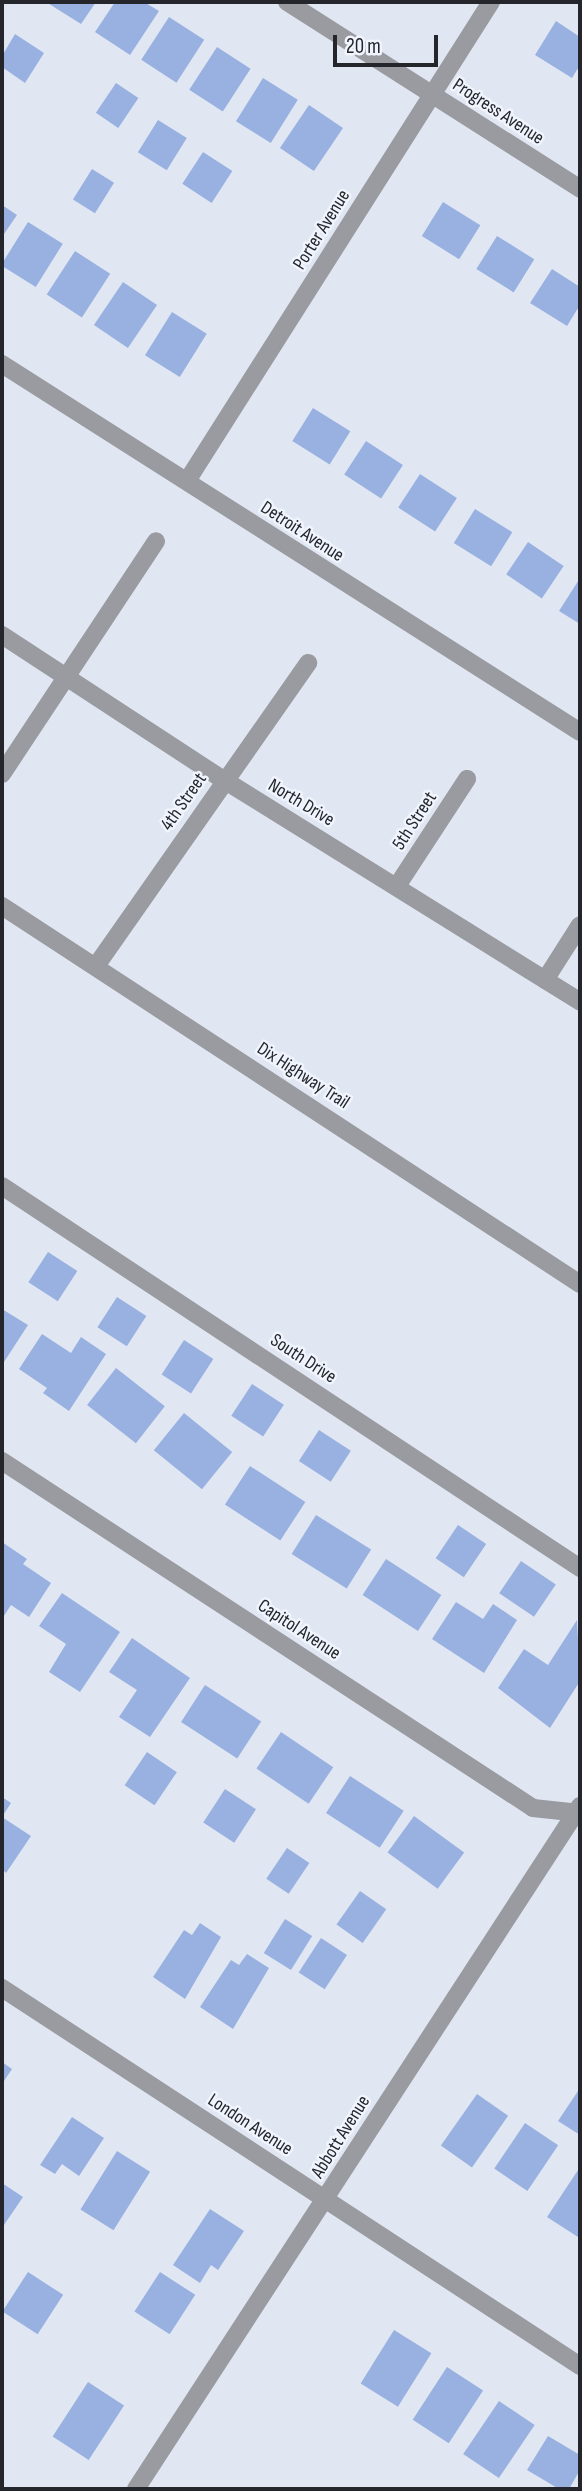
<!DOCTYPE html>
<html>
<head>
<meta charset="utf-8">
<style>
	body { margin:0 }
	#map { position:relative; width:582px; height:2491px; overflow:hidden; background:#e1e7f2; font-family:"Sofia Sans Condensed",sans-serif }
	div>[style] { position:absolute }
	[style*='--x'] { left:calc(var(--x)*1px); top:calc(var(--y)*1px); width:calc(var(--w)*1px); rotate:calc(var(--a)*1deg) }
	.building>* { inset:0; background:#98b1e1; transform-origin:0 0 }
	.street>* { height:18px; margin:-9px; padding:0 9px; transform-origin:9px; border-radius:9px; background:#999ba0 }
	span { translate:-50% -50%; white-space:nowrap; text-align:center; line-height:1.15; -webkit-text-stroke:5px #eff4fd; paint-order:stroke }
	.street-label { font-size:19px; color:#24262b }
	.frame { position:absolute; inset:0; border:4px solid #24262b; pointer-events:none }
	.scale { position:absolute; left:333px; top:35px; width:105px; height:32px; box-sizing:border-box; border:4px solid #24262b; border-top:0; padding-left:9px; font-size:21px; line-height:24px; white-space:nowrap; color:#24262b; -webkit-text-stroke:5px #eff4fd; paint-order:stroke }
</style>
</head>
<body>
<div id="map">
	<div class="building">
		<i style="clip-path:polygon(46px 2px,96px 2px,81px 24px)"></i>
		<i style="clip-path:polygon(115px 2px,144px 2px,159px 11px,130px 55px,95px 32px)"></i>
		<i style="left:169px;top:17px;width:42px;height:51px;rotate:33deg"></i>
		<i style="clip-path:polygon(556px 21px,580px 37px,580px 65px,572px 78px,535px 55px)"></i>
		<i style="clip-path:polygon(15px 34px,44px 53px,25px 83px,2px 67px,2px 56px)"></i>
		<i style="left:217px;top:47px;width:40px;height:51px;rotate:33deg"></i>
		<i style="left:263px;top:78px;width:41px;height:51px;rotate:32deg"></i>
		<i style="left:116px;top:83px;width:27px;height:36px;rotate:34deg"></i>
		<i style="left:309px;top:105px;width:41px;height:52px;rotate:34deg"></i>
		<i style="left:158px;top:120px;width:34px;height:38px;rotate:32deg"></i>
		<i style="left:203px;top:152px;width:35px;height:38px;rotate:33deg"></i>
		<i style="left:92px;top:169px;width:26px;height:36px;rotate:32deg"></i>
		<i style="left:443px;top:202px;width:44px;height:40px;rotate:32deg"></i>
		<i style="clip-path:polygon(2px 205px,17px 215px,2px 237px)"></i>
		<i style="left:28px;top:222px;width:41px;height:51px;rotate:32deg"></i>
		<i style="left:497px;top:236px;width:44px;height:39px;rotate:32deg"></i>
		<i style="left:75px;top:251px;width:42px;height:52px;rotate:33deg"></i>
		<i style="clip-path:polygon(552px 269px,580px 287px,580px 305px,567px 326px,530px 303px)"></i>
		<i style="left:123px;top:282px;width:41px;height:52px;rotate:34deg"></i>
		<i style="left:172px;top:312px;width:41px;height:51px;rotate:32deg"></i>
		<i style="left:313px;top:408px;width:44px;height:39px;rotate:32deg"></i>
		<i style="left:366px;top:441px;width:44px;height:40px;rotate:33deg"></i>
		<i style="left:420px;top:474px;width:44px;height:40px;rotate:33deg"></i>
		<i style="left:475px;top:509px;width:44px;height:40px;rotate:32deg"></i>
		<i style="left:528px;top:542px;width:43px;height:39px;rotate:34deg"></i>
		<i style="clip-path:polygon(580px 578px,580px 624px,559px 611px)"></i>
		<i style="left:48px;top:1252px;width:35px;height:36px;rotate:33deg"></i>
		<i style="left:117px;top:1297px;width:35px;height:36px;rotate:33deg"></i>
		<i style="clip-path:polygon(2px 1309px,28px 1325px,4px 1362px,2px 1361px)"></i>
		<i style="clip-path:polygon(42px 1334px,71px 1353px,81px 1337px,106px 1354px,69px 1411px,43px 1393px,47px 1388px,19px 1369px)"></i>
		<i style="left:184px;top:1340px;width:35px;height:41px;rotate:33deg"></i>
		<i style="left:116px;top:1368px;width:62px;height:47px;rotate:38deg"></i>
		<i style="left:252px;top:1384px;width:38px;height:38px;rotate:33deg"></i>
		<i style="left:184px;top:1413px;width:62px;height:48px;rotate:39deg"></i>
		<i style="left:319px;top:1430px;width:38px;height:37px;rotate:33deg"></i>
		<i style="left:250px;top:1466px;width:66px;height:46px;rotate:33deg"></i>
		<i style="left:316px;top:1515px;width:65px;height:46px;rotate:32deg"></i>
		<i style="left:458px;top:1525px;width:34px;height:40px;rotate:34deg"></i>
		<i style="clip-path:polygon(2px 1542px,27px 1559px,23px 1564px,51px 1583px,29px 1617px,11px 1605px,2px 1619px)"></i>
		<i style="left:386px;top:1559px;width:66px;height:43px;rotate:33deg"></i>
		<i style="left:521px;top:1561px;width:42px;height:39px;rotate:34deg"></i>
		<i style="clip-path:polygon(62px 1593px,120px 1632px,80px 1692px,49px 1672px,66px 1644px,39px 1626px)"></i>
		<i style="clip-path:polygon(456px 1602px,483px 1619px,493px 1604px,517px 1620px,484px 1673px,432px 1639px)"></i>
		<i style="clip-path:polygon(577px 1620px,580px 1681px,550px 1728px,498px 1688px,524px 1649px,548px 1665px)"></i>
		<i style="clip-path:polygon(132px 1638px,190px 1678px,150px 1737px,119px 1717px,137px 1690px,109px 1672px)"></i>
		<i style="left:205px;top:1685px;width:67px;height:44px;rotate:33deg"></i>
		<i style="left:281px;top:1732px;width:63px;height:44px;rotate:34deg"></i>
		<i style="left:147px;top:1752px;width:36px;height:40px;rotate:34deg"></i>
		<i style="left:350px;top:1776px;width:64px;height:44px;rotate:33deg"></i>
		<i style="left:225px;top:1789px;width:37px;height:40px;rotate:33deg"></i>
		<i style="clip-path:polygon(2px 1797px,11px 1803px,2px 1817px,31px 1836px,6px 1873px,2px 1869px)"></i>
		<i style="left:414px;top:1816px;width:62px;height:45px;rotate:36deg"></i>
		<i style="left:287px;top:1848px;width:27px;height:37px;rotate:34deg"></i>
		<i style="left:360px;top:1891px;width:32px;height:41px;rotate:35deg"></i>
		<i style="left:285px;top:1919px;width:32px;height:40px;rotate:32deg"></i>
		<i style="clip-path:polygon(200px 1923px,221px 1937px,185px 1999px,153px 1977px,184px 1930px,192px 1935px)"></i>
		<i style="left:321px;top:1938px;width:31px;height:41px;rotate:33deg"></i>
		<i style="clip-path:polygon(247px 1954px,269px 1968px,233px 2029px,200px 2007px,231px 1960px,239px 1965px)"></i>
		<i style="clip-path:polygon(2px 2062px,12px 2069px,2px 2084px)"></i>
		<i style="clip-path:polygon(580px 2088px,580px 2135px,558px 2121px)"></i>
		<i style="left:477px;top:2094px;width:38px;height:63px;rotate:35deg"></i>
		<i style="clip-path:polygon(72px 2117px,104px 2138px,79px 2176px,62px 2164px,55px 2174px,40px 2165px)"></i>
		<i style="left:525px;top:2123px;width:40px;height:55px;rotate:34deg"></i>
		<i style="left:117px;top:2151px;width:39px;height:69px;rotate:32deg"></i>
		<i style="clip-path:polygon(580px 2167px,580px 2234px,578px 2237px,547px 2217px)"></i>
		<i style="clip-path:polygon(2px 2183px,23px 2197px,4px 2225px,2px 2223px)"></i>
		<i style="clip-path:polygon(210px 2209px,244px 2231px,218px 2270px,211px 2265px,200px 2283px,173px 2265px)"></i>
		<i style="left:28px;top:2272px;width:42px;height:47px;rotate:33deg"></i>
		<i style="left:160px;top:2272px;width:42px;height:47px;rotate:33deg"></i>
		<i style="left:394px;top:2330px;width:44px;height:63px;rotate:32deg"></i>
		<i style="left:447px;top:2367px;width:43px;height:63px;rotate:33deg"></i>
		<i style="left:88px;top:2382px;width:43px;height:65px;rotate:33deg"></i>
		<i style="left:499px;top:2401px;width:43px;height:64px;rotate:34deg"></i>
		<i style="clip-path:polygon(548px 2436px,580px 2455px,580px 2470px,569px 2489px,559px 2489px,527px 2470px)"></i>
	</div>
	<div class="street">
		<i style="--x:287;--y:2;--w:348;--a:32.5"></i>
		<i style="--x:2;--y:364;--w:685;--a:32.48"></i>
		<i style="--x:187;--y:481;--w:567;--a:-57.6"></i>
		<i style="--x:2;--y:635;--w:265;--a:33.2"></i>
		<i style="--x:224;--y:780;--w:420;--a:31.9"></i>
		<i style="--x:2;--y:774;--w:279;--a:-56.5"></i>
		<i style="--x:397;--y:886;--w:128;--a:-56.8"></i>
		<i style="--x:2;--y:906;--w:691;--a:33.18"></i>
		<i style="--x:96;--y:966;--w:370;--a:-55"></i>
		<i style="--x:545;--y:980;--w:65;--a:-57.5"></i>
		<i style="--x:2;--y:1186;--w:693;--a:33.46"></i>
		<i style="--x:2;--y:1461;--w:634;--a:33.16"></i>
		<i style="--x:533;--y:1808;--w:47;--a:6.1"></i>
		<i style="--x:2;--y:1988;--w:691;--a:33.18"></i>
		<i style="--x:136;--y:2489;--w:815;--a:-56.97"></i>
	</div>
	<div class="street-label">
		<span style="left:498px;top:112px;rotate:33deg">Progress Avenue</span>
		<span style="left:322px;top:230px;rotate:-58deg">Porter Avenue</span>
		<span style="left:302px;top:532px;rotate:33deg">Detroit Avenue</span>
		<span style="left:184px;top:802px;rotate:-55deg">4th Street</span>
		<span style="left:301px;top:803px;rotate:31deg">North Drive</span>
		<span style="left:415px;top:821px;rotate:-57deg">5th Street</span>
		<span style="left:303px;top:1076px;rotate:33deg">Dix Highway Trail</span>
		<span style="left:303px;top:1359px;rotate:33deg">South Drive</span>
		<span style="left:299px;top:1630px;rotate:33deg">Capitol Avenue</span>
		<span style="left:250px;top:2125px;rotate:33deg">London Avenue</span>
		<span style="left:341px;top:2137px;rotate:-58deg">Abbott Avenue</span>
	</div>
	<div class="frame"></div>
	<div class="scale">20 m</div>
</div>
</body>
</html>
